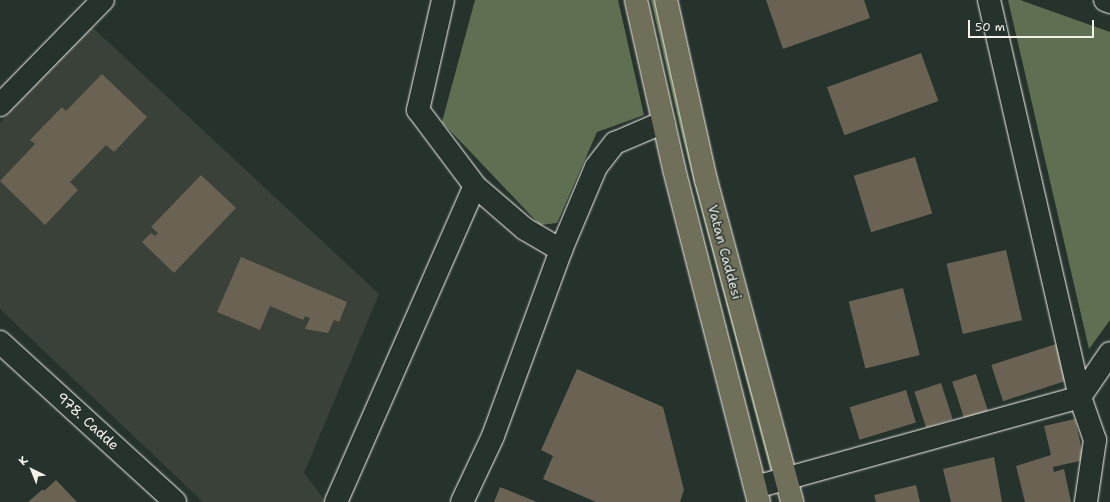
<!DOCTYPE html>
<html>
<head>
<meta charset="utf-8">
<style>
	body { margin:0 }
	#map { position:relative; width:1110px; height:502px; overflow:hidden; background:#26332d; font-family:"Shantell Sans",sans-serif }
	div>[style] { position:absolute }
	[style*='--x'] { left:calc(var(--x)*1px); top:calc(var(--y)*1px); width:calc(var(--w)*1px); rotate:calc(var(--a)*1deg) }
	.built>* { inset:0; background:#3a4138 }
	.green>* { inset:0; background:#5f7052 }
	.building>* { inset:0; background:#6a6353; transform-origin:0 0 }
	.roads { filter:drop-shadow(0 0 1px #f4f1e8) drop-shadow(0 0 1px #f4f1e8) }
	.minor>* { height:22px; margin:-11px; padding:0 11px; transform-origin:11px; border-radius:11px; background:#26332d }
	.major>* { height:22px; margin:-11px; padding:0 11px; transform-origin:11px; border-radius:11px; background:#706f59 }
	span { translate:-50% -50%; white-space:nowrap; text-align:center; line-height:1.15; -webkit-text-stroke:3px #26332d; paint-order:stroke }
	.street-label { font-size:14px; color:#f4f1e8 }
	.north { position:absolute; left:12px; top:450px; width:40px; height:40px; -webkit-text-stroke:3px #26332d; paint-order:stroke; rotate:317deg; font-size:11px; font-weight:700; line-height:16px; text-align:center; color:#f4f1e8 }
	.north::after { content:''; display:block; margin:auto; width:14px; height:18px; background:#f4f1e8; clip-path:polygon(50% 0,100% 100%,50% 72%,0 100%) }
	.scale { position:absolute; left:968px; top:20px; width:126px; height:18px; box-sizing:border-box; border:2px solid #f4f1e8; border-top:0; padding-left:5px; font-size:12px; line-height:14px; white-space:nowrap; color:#f4f1e8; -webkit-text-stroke:3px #26332d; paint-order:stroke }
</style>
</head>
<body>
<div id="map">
	<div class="built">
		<i style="clip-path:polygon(91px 26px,379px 294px,304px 473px,326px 502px,203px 502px,0 309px,0 123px)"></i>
	</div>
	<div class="green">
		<i style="clip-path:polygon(475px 0,618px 0,644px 115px,597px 132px,557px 223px,540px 225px,442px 122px)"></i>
		<i style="clip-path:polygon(651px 0,656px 0,773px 469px,770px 470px,682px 136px)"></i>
		<i style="clip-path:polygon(1008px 0,1020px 0,1110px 32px,1110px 320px,1089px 349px)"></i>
	</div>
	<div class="building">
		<i style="clip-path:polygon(766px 0,864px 0,870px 18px,783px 49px)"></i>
		<i style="left:921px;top:53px;width:51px;height:100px;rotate:70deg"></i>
		<i style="clip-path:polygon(102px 74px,147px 117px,114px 152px,106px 145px,70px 182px,78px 190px,45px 225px,0 181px,35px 144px,30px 140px,62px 107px,66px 111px)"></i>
		<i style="left:915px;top:157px;width:59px;height:64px;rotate:73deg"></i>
		<i style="clip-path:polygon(201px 175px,236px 208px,174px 273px,142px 242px,151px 233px,155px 236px,158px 233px,151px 227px)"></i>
		<i style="left:1006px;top:250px;width:72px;height:61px;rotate:77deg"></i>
		<i style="clip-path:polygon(241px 257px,347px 302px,339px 322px,334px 320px,328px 333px,305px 329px,310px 318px,305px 316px,303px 320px,270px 306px,260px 330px,217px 312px)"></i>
		<i style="left:903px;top:288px;width:69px;height:56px;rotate:76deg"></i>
		<i style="left:1056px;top:344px;width:38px;height:68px;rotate:72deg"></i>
		<i style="clip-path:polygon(577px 369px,663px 407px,684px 490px,680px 502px,596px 502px,543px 479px,553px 456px,541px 450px)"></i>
		<i style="left:976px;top:374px;width:39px;height:25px;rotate:72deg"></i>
		<i style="left:941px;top:383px;width:38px;height:28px;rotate:72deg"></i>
		<i style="left:906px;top:390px;width:34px;height:59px;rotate:73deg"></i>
		<i style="clip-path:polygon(1075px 419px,1084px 460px,1053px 467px,1054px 472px,1064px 469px,1071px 502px,1025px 502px,1016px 466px,1051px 455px,1044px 426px)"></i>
		<i style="clip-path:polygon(994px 457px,1002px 502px,951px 502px,943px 469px)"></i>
		<i style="clip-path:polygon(56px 480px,77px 502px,28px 502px,43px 489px,44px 491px)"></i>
		<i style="clip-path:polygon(916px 485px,920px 502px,876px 502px,874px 495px)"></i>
		<i style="clip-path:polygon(500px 487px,537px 502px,494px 502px)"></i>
	</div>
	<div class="roads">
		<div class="minor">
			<i style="--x:443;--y:0;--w:113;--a:102.8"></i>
			<i style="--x:418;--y:110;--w:95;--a:53.1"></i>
			<i style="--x:475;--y:186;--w:66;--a:40.7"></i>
			<i style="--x:525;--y:229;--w:42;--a:30.3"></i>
			<i style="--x:989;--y:0;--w:407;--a:77.1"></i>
			<i style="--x:1080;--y:397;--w:46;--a:70.8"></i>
			<i style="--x:1095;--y:440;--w:63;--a:98.3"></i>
			<i style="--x:1105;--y:0;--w:5;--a:22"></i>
			<i style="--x:0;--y:105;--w:147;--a:-45.6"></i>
			<i style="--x:0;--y:342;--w:237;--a:42.4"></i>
			<i style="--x:756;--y:487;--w:336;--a:-15.5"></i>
			<i style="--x:1080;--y:397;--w:53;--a:-55.7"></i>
			<i style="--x:336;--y:502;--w:345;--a:-66.3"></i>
			<i style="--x:462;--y:502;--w:73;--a:-64.8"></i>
			<i style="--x:493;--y:436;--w:198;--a:-69.9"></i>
			<i style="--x:561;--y:250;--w:90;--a:-67.1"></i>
			<i style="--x:596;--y:167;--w:31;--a:-52"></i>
			<i style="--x:615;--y:143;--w:53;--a:-23.2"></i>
		</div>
		<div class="major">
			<i style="--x:636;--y:0;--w:173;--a:77.3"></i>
			<i style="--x:674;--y:169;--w:344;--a:75.7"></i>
			<i style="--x:666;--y:0;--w:184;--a:77.5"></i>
			<i style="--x:706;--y:180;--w:333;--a:75"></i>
		</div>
	</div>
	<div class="street-label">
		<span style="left:725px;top:252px;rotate:75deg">Vatan Caddesi</span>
		<span style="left:88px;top:421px;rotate:42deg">978. Cadde</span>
	</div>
	<div class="north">K</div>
	<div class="scale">50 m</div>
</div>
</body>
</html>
